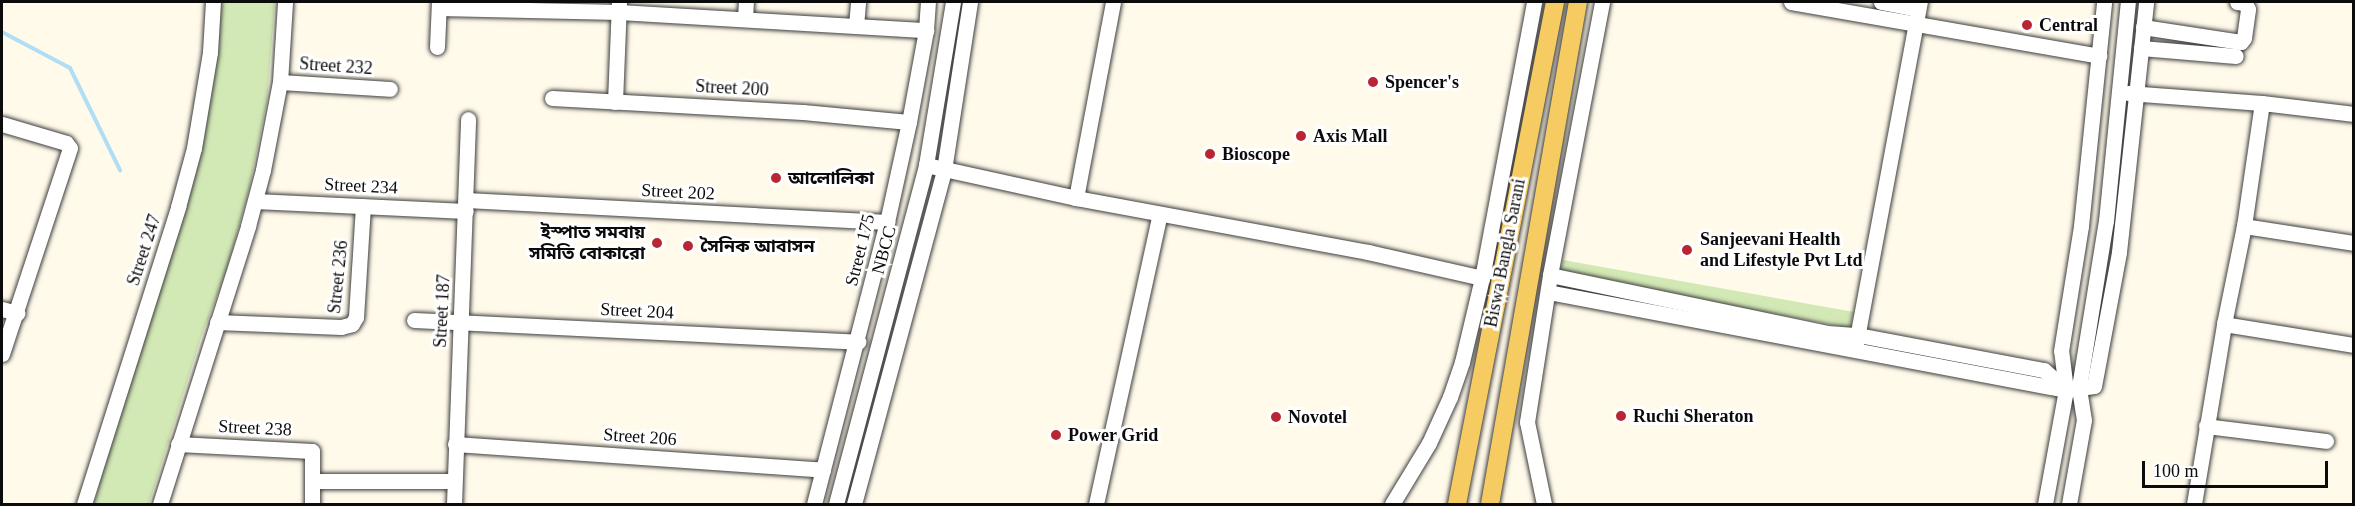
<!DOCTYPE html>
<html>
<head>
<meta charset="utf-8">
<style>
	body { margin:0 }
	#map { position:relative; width:2355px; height:506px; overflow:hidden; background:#fffaea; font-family:"Times New Roman","Noto Sans Bengali",serif }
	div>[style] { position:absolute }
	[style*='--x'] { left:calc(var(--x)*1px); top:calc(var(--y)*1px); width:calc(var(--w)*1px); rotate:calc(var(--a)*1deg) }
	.green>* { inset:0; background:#d2e8b5 }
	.stream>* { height:4px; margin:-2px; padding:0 2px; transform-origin:2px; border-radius:2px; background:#b0def5 }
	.roads { filter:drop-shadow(0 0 2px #3e3e3e) drop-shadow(0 0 2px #3e3e3e) }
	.minor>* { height:15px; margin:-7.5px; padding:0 7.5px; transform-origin:7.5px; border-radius:7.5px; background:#fff }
	.major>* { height:18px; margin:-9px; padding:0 9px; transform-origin:9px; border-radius:9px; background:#f6cb62 }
	.dots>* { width:16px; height:16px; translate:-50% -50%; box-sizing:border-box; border:3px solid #fff; border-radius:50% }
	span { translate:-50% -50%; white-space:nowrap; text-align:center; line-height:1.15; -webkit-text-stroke:6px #fff; paint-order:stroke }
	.poi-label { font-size:18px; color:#0b0b0b; font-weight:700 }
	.left { translate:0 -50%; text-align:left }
	.right { translate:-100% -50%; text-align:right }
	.street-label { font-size:18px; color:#0b0b0b }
	.frame { position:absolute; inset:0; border:3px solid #0b0b0b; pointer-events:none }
	.scale { position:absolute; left:2142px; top:461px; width:186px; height:27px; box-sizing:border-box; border:3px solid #0b0b0b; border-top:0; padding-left:8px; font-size:18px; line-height:21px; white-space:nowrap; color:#0b0b0b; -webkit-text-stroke:4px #fff; paint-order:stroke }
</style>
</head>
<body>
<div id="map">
	<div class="green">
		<i style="clip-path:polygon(221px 2px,275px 2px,267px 101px,249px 189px,228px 266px,201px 338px,149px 504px,94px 504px,129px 377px,179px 231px,195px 174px,211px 98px)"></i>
		<i style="clip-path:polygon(1563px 260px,1854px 312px,1850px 328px,1561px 273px)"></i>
	</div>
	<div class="stream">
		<i style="--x:2;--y:32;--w:77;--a:27.9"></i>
		<i style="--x:70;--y:68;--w:114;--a:63.9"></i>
	</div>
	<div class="roads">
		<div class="minor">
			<i style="--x:1791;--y:2;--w:313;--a:9.9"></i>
			<i style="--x:1881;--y:2;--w:38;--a:11"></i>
			<i style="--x:439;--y:8;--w:180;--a:1.3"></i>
			<i style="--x:619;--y:12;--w:308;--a:3.4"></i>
			<i style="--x:745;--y:19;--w:17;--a:-87"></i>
			<i style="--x:856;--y:26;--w:24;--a:-85"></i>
			<i style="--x:2143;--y:27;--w:99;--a:8.7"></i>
			<i style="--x:2241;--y:42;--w:5;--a:-53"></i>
			<i style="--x:2244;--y:38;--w:29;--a:-82"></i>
			<i style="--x:2248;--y:9;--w:7;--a:-117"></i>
			<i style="--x:2245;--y:3;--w:8;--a:-173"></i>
			<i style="--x:437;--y:47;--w:45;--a:-87.5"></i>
			<i style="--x:2141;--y:48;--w:95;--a:4.8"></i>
			<i style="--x:280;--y:82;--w:110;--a:3.6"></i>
			<i style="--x:2128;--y:93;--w:134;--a:4.3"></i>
			<i style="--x:2262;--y:103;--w:93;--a:6.8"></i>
			<i style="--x:552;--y:98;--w:251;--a:3.2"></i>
			<i style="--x:803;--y:112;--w:106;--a:5.4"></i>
			<i style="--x:615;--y:102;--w:100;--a:-87.7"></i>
			<i style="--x:2;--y:124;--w:67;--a:16.5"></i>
			<i style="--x:66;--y:143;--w:6;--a:51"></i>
			<i style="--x:70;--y:148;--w:217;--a:108.3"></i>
			<i style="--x:926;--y:165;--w:154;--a:12.4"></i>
			<i style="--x:1076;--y:198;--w:297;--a:10.5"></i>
			<i style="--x:1368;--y:252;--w:117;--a:12.8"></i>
			<i style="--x:1076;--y:198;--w:199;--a:-79.3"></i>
			<i style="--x:466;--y:200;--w:422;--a:3"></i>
			<i style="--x:255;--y:201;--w:211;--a:2.7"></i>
			<i style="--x:2244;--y:226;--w:111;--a:8.8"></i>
			<i style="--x:1550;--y:275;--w:283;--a:11.8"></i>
			<i style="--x:1827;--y:333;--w:31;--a:4"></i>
			<i style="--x:1858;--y:335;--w:189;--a:10.7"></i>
			<i style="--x:2044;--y:370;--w:30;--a:42"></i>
			<i style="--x:1548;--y:292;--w:527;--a:10.71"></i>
			<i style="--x:2066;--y:390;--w:28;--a:-8"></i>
			<i style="--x:2094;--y:386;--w:136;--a:-79.4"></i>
			<i style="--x:2119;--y:252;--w:251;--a:-83.8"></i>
			<i style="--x:2;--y:309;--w:16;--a:15"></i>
			<i style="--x:414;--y:320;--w:445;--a:2.8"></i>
			<i style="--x:217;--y:322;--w:124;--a:2.3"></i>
			<i style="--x:341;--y:327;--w:11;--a:-15"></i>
			<i style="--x:352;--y:324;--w:8;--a:-60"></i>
			<i style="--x:356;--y:317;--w:111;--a:-86.4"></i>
			<i style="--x:2224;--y:324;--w:131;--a:9.2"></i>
			<i style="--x:1856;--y:343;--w:347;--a:-79.4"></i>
			<i style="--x:2206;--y:426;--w:121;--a:7.1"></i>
			<i style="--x:178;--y:444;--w:134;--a:3"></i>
			<i style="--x:312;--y:451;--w:53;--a:90"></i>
			<i style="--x:455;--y:444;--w:369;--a:4"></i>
			<i style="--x:312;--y:481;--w:142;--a:0"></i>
			<i style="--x:84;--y:504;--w:312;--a:-72.4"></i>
			<i style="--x:178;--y:207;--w:61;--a:-74.8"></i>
			<i style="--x:194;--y:148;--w:97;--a:-80.5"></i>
			<i style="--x:210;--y:52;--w:50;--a:-86.6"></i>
			<i style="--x:160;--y:504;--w:292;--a:-72.4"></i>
			<i style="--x:248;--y:226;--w:58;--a:-75"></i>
			<i style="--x:263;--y:170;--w:90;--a:-79.1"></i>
			<i style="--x:280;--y:82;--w:80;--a:-86.4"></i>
			<i style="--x:454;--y:504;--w:385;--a:-87.9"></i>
			<i style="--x:814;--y:504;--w:291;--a:-75.5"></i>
			<i style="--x:887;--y:222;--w:102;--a:-77.6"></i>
			<i style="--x:909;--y:122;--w:94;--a:-79.5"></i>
			<i style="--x:926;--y:30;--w:28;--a:-86"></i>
			<i style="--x:836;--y:504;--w:351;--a:-75.1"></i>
			<i style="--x:926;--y:165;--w:165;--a:-80.6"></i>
			<i style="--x:854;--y:504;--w:346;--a:-74.9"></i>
			<i style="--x:944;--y:170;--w:170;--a:-81.2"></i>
			<i style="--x:1096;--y:504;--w:297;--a:-77.6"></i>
			<i style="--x:1392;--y:504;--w:71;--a:-58.8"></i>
			<i style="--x:1429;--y:443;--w:51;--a:-65.5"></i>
			<i style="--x:1450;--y:397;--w:37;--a:-71"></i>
			<i style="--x:1462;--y:362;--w:86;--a:-76.6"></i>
			<i style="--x:1482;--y:278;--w:281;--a:-79.3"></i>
			<i style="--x:1544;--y:504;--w:84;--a:-101.7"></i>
			<i style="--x:1527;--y:422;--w:149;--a:-81.1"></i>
			<i style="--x:1550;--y:275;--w:278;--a:-79.2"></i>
			<i style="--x:2045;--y:504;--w:116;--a:-79.6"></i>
			<i style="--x:2066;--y:390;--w:39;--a:-97"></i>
			<i style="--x:2061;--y:351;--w:127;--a:-80.9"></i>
			<i style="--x:2081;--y:226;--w:225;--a:-84.1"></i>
			<i style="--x:2069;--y:504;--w:85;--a:-79.9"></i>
			<i style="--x:2084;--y:420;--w:33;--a:-99"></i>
			<i style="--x:2079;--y:387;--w:168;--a:-80.8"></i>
			<i style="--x:2106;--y:221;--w:220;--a:-84.3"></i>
			<i style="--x:2194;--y:504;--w:182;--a:-80.5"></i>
			<i style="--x:2224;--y:324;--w:100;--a:-78.5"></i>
			<i style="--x:2244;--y:226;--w:124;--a:-81.7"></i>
		</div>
		<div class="major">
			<i style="--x:1457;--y:504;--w:511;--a:-78.95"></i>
			<i style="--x:1490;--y:504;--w:510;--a:-80.06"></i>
		</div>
	</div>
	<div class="dots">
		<i style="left:2027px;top:25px;background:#b82634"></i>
		<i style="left:1373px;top:82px;background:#b82634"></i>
		<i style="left:1301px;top:136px;background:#b82634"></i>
		<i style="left:1210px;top:154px;background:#b82634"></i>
		<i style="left:776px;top:178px;background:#b82634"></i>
		<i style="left:657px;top:243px;background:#b82634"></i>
		<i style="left:688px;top:246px;background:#b82634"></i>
		<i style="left:1687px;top:250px;background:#b82634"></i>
		<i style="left:1621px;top:416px;background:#b82634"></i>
		<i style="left:1276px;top:417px;background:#b82634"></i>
		<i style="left:1056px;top:435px;background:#b82634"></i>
	</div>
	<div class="poi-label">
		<span class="left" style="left:2039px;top:25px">Central</span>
		<span class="left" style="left:1385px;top:82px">Spencer's</span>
		<span class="left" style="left:1313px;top:136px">Axis Mall</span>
		<span class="left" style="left:1222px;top:154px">Bioscope</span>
		<span class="left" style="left:788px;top:178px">আলোলিকা</span>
		<span class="right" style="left:645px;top:243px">ইস্পাত সমবায়<br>সমিতি বোকারো</span>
		<span class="left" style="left:1700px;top:250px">Sanjeevani Health<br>and Lifestyle Pvt Ltd</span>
		<span class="left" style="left:700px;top:246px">সৈনিক আবাসন</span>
		<span class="left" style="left:1633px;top:416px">Ruchi Sheraton</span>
		<span class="left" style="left:1288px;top:417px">Novotel</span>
		<span class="left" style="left:1068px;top:435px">Power Grid</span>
	</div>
	<div class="street-label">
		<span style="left:336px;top:66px;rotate:4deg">Street 232</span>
		<span style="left:732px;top:88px;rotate:3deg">Street 200</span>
		<span style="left:361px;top:186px;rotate:3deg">Street 234</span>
		<span style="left:678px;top:192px;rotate:3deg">Street 202</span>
		<span style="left:144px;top:250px;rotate:-72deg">Street 247</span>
		<span style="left:860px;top:250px;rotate:-76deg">Street 175</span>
		<span style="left:884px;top:250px;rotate:-75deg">NBCC</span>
		<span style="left:1505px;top:253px;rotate:-79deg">Biswa Bangla Sarani</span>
		<span style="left:338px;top:277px;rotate:-84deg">Street 236</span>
		<span style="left:442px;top:311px;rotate:-87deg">Street 187</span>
		<span style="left:637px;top:311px;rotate:3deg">Street 204</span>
		<span style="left:255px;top:428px;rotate:3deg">Street 238</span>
		<span style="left:640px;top:437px;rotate:4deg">Street 206</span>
	</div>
	<div class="frame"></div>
	<div class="scale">100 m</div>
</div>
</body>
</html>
